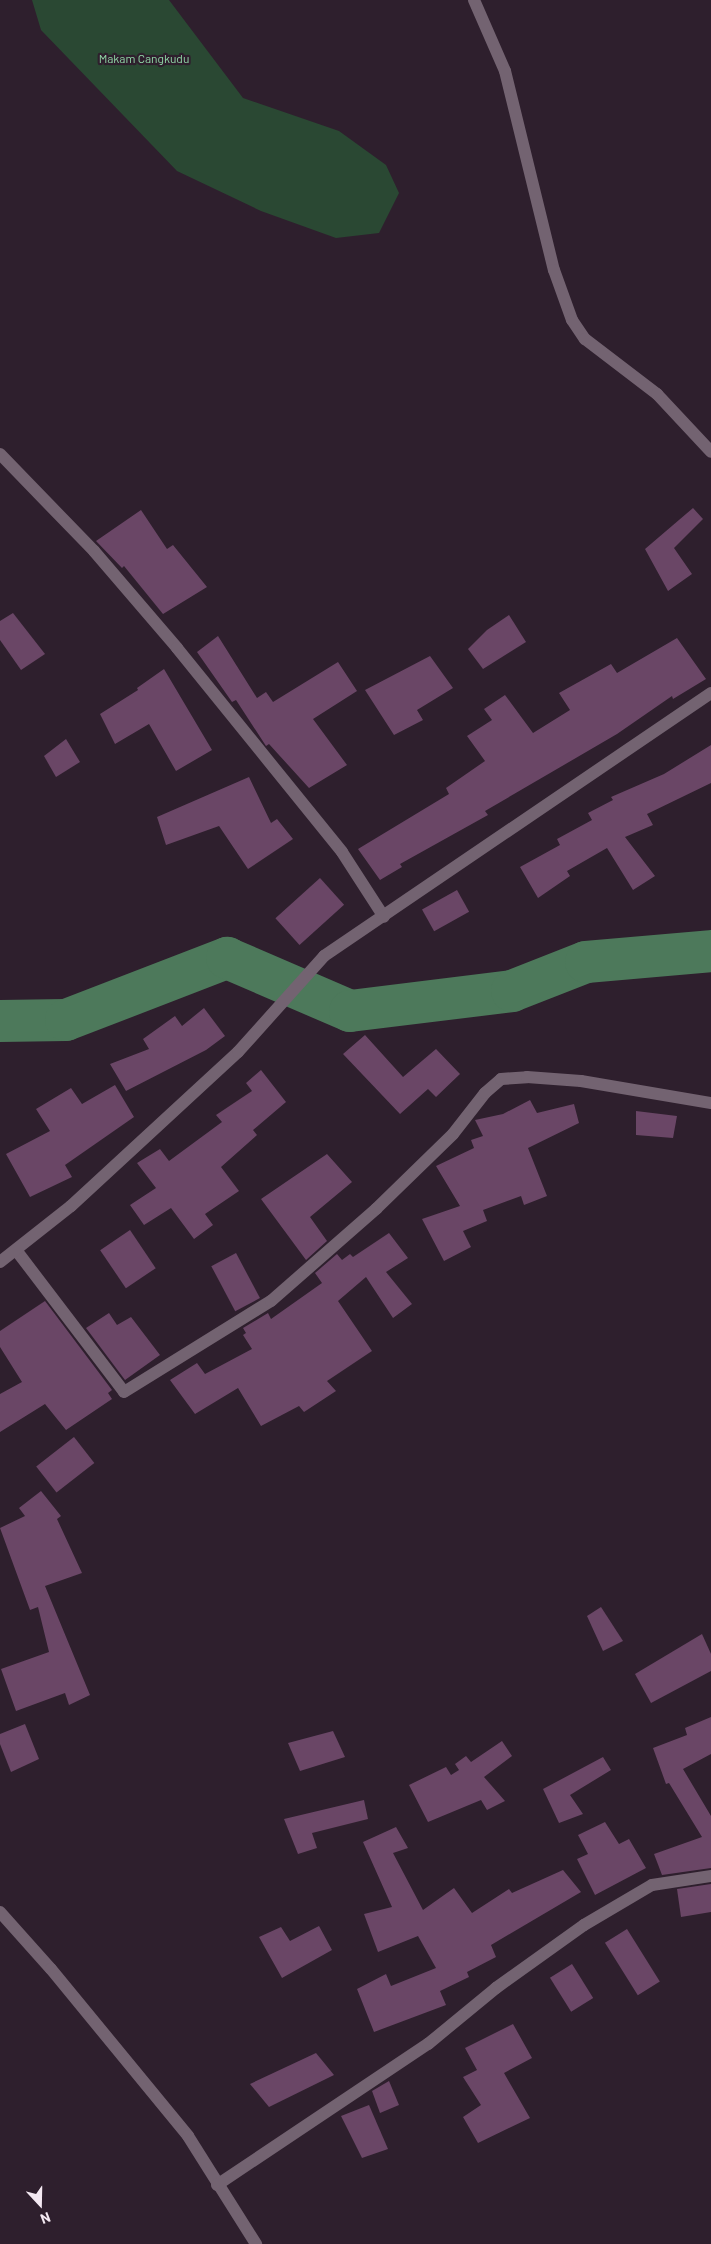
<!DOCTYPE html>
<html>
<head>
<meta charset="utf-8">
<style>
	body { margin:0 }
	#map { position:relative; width:711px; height:2244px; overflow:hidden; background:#2e1f2d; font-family:Barlow,sans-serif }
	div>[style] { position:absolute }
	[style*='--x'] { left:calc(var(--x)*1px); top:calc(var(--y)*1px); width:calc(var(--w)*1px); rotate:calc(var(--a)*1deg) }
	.green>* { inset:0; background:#2a4833 }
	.river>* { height:42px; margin:-21px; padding:0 21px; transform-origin:21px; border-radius:21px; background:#4d795b }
	.building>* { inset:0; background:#6a4666; transform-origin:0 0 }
	.minor>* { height:12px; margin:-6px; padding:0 6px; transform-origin:6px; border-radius:6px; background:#736371 }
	span { translate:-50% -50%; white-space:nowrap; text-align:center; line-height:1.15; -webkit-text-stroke:4.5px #2e1f2d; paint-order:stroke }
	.park-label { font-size:12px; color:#91d8a7 }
	.north { position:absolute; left:15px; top:2179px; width:50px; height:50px; -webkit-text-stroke:4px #2e1f2d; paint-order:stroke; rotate:159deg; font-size:14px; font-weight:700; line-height:20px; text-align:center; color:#f4e9f2 }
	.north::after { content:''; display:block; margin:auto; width:18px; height:22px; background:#f4e9f2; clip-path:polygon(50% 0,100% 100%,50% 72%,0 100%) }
</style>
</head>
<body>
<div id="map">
	<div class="green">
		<i style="clip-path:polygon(32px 0,169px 0,243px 98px,339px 131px,386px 165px,399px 193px,379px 233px,336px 238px,261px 211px,177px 171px,41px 30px)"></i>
	</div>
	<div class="river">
		<i style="--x:0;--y:1021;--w:66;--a:-0.9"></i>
		<i style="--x:66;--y:1020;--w:173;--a:-21.1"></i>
		<i style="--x:227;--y:958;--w:134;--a:23.3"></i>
		<i style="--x:350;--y:1011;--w:163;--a:-7"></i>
		<i style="--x:512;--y:991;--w:79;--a:-21.4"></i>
		<i style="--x:586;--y:962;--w:125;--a:-5"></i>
	</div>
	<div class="building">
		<i style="clip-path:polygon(693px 508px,703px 519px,674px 548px,692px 574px,668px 591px,645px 549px)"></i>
		<i style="clip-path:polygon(141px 510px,167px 549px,173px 545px,207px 587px,163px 614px,124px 566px,122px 568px,96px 541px)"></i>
		<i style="clip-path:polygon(13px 613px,45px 654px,21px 670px,0 640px,0 621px)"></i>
		<i style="clip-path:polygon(509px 615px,526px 642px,483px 669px,468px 649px,487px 630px)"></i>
		<i style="clip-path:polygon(218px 636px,257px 698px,266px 692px,273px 702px,338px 662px,357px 691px,313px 719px,347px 765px,309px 788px,269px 744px,266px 746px,236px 700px,232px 702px,197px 652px)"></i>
		<i style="clip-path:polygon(677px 638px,706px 679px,673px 699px,672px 696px,617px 734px,485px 811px,488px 815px,400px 864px,402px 867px,380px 880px,358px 849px,449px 794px,446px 788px,485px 761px,467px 736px,492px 720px,484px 709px,505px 695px,533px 733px,570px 710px,559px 693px,611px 664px,617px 673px)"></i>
		<i style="clip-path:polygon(430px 656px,453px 688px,417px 710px,423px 720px,394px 735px,365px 690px)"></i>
		<i style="clip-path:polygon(164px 669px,212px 750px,176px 771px,149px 724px,115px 744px,100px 714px,138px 690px,137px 688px)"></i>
		<i style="clip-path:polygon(66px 739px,80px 762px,56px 777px,44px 756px)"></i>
		<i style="clip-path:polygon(711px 745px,711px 783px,647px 814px,653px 825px,625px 837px,655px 876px,633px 890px,607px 848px,567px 871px,570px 876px,538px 898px,520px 867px,560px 845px,557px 839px,592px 820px,588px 813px,613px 800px,611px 797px,664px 774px)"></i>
		<i style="clip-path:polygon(249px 777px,271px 823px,277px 819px,293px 839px,248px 869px,219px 826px,166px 845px,157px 817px)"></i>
		<i style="left:320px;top:878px;width:36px;height:60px;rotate:48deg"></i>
		<i style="left:457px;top:890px;width:25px;height:40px;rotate:61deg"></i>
		<i style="clip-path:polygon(204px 1008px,225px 1036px,206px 1050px,126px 1091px,110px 1064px,149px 1049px,143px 1039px,175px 1016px,182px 1026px)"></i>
		<i style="clip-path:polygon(365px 1035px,403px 1077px,436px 1049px,460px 1074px,436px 1097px,428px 1089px,400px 1114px,343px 1054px)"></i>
		<i style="clip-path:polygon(261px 1070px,286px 1102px,253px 1130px,257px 1135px,221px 1167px,239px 1191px,205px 1214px,213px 1225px,194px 1239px,171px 1208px,144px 1225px,130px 1205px,156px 1188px,137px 1163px,160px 1149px,169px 1161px,222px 1122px,216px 1115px,252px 1091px,246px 1083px)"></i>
		<i style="clip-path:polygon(115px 1085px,134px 1117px,65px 1165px,72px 1177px,30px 1197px,6px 1154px,50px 1131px,36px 1109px,71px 1088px,82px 1104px)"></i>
		<i style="clip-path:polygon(530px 1100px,537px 1113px,574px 1104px,579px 1123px,528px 1148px,547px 1196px,524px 1205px,521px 1196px,483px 1210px,487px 1221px,463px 1231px,471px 1247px,444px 1261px,422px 1219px,460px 1206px,436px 1166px,474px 1148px,471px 1140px,483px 1136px,475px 1120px,503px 1114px)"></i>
		<i style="clip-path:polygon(636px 1111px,677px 1116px,673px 1138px,636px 1135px)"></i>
		<i style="clip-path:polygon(327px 1154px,352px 1182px,310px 1217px,327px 1241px,306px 1260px,261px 1199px)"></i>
		<i style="left:130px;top:1230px;width:46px;height:36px;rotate:56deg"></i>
		<i style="clip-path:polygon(389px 1233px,408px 1258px,386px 1272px,412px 1304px,393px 1318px,366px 1277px,338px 1301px,372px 1351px,327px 1381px,336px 1391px,304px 1412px,299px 1406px,261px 1426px,238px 1388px,195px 1414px,170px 1380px,197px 1363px,205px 1374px,252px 1349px,243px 1335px,246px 1333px,243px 1328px,268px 1313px,271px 1319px,322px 1283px,315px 1273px,337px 1254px,342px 1260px,350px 1254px,353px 1257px)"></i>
		<i style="left:236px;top:1253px;width:51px;height:28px;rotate:62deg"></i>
		<i style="clip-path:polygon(45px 1301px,112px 1390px,108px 1393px,112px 1399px,66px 1430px,45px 1404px,0 1432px,0 1394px,22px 1382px,0 1347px,0 1331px)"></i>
		<i style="clip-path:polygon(109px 1313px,117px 1325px,131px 1317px,160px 1355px,125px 1380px,86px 1328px)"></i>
		<i style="left:74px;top:1437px;width:33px;height:48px;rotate:52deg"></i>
		<i style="clip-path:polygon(41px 1491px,61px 1516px,57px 1519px,82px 1573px,45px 1586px,90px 1695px,69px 1705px,65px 1693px,16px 1711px,1px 1669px,49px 1652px,38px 1607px,30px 1610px,0 1528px,25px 1516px,19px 1508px)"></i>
		<i style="clip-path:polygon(601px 1607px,623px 1641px,603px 1651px,587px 1616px)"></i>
		<i style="clip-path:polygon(702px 1634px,711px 1654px,711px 1671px,651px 1703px,635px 1674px)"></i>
		<i style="clip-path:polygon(711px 1717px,711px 1754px,683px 1769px,711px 1816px,711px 1868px,662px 1875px,654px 1854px,702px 1837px,669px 1783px,666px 1784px,653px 1748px,687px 1735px,685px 1728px)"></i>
		<i style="clip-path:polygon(25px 1724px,39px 1759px,11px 1772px,0 1744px,0 1734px)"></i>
		<i style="clip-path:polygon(333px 1731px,345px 1757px,300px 1771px,288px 1743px)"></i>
		<i style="clip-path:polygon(502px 1741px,512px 1756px,484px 1777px,505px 1801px,487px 1810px,481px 1800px,428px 1822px,409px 1785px,446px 1767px,451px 1775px,459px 1770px,455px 1764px,466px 1756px,471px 1762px)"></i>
		<i style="clip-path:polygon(603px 1757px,611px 1770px,570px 1795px,583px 1814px,559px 1823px,543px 1789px)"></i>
		<i style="clip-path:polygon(364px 1800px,368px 1819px,312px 1833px,317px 1848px,298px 1854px,284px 1819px)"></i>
		<i style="clip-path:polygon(605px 1822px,619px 1844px,629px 1839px,646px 1868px,595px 1895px,577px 1859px,588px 1854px,578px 1835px)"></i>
		<i style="clip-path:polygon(396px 1827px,408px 1848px,393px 1853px,423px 1910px,454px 1888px,472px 1913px,509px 1889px,512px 1893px,563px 1870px,581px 1892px,491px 1945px,496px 1957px,467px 1972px,469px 1977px,440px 1991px,446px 2005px,374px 2032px,357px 1989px,386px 1974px,391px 1986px,436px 1968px,418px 1936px,378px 1952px,364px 1914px,392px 1907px,363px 1842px)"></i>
		<i style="clip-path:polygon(711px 1884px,711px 1912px,681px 1917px,677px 1889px)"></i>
		<i style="clip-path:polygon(319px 1926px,332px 1950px,282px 1978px,259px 1937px,281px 1927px,290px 1941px)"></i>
		<i style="left:627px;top:1929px;width:62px;height:26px;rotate:58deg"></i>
		<i style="left:572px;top:1964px;width:40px;height:26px;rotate:58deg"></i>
		<i style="clip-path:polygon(513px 2024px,532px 2058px,504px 2073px,530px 2118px,478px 2143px,463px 2117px,481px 2105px,463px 2077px,477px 2070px,465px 2048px)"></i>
		<i style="clip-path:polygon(316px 2053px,334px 2075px,269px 2107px,250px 2084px)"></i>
		<i style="clip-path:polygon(389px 2081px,399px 2105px,380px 2113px,372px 2091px)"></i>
		<i style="clip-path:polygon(369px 2105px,388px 2149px,362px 2158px,341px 2116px)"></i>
	</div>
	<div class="minor">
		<i style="--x:474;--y:0;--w:77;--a:66.4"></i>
		<i style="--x:505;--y:71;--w:205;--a:76.2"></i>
		<i style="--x:554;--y:270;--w:53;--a:70.2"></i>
		<i style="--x:572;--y:320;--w:23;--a:56"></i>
		<i style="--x:585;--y:339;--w:91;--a:37.4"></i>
		<i style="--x:657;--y:394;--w:79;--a:47"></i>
		<i style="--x:0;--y:454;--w:135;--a:45.9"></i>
		<i style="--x:94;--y:551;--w:128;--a:49.4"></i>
		<i style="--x:177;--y:648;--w:262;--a:51"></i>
		<i style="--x:342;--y:852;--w:77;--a:57.1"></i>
		<i style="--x:16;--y:1250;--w:178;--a:52.7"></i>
		<i style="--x:124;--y:1392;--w:173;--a:-31.8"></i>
		<i style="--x:271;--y:1301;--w:140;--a:-41.2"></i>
		<i style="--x:376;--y:1209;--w:107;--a:-44.2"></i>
		<i style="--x:453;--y:1134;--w:52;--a:-52"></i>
		<i style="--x:485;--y:1093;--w:21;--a:-41"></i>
		<i style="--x:501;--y:1079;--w:26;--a:-4"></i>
		<i style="--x:527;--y:1077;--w:54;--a:4.2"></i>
		<i style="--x:581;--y:1081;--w:132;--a:9.6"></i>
		<i style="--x:0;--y:1262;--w:90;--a:-38.3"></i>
		<i style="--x:71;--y:1206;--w:227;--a:-42.7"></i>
		<i style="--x:238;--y:1052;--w:129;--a:-48.1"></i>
		<i style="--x:324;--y:956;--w:468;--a:-34.2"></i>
		<i style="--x:0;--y:1912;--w:76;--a:48.2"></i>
		<i style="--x:51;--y:1969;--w:216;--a:50.6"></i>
		<i style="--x:188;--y:2136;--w:128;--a:57.8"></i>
		<i style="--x:217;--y:2185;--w:254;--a:-33.8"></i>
		<i style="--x:428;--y:2044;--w:88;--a:-39.5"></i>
		<i style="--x:496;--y:1988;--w:108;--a:-35.6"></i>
		<i style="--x:584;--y:1925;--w:79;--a:-30.5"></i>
		<i style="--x:652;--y:1885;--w:60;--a:-8.7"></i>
	</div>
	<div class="park-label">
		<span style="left:144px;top:59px">Makam Cangkudu</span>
	</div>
	<div class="north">N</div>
</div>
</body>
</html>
